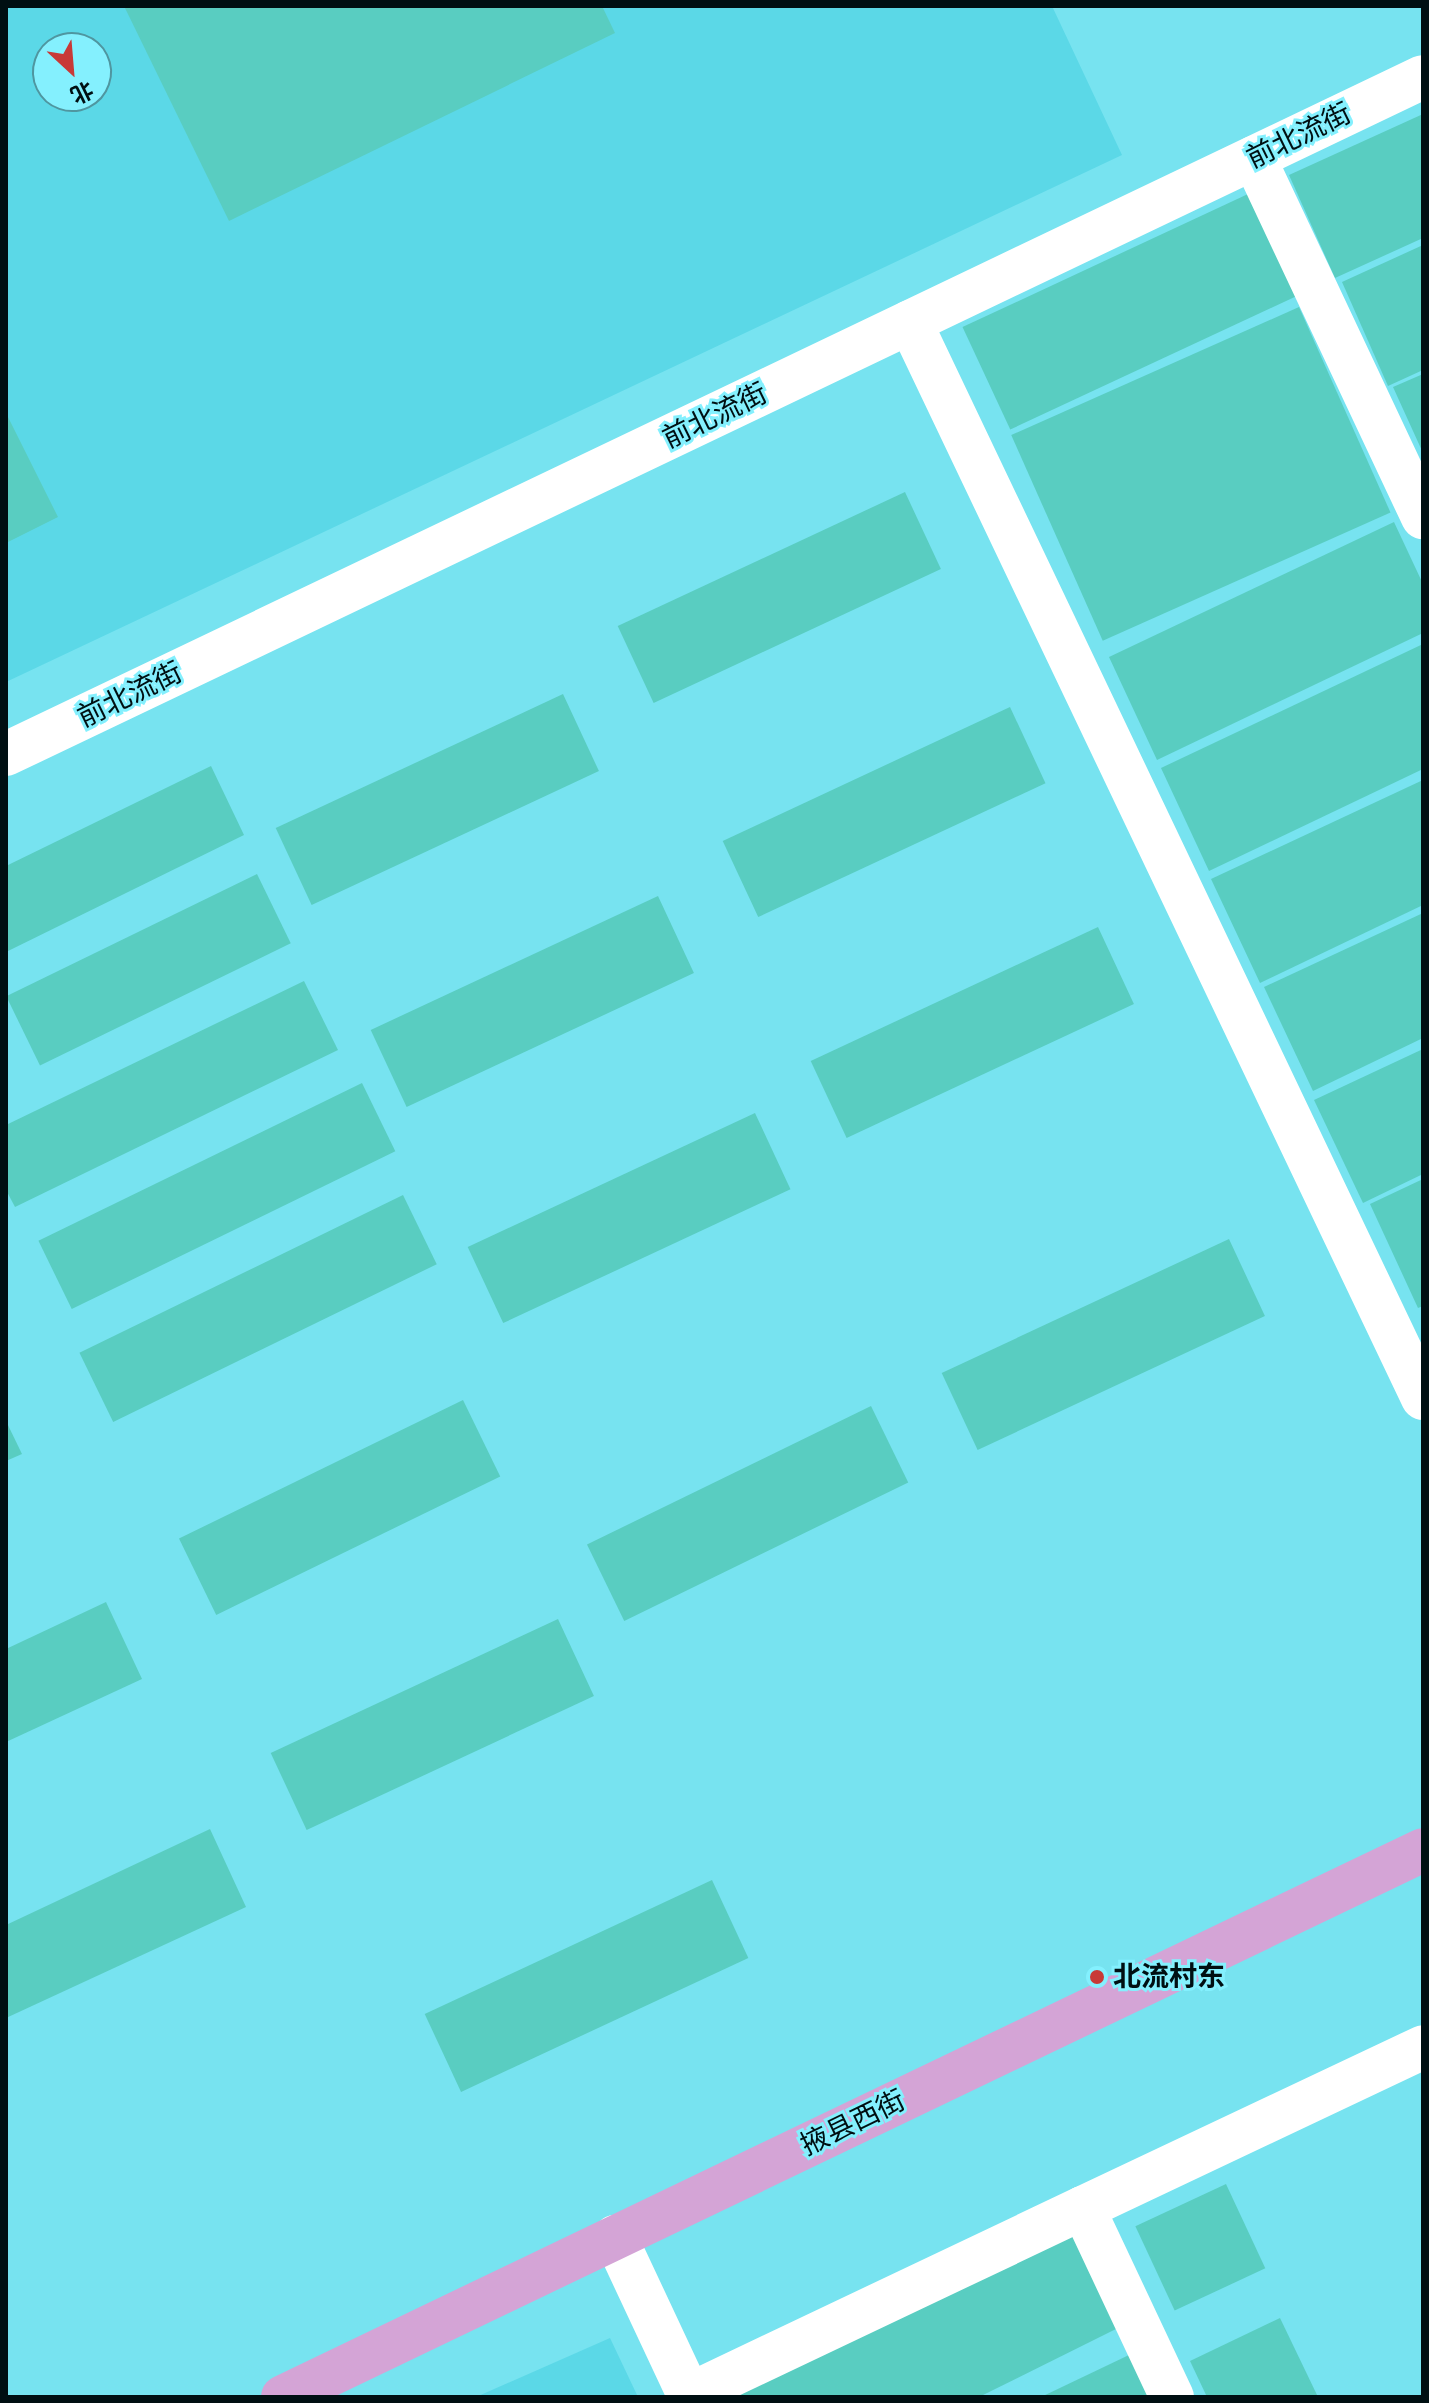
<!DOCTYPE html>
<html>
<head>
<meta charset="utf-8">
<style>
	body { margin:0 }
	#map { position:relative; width:1429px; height:2403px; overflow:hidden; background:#77e3f0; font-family:"Source Sans 3","Noto Sans SC",sans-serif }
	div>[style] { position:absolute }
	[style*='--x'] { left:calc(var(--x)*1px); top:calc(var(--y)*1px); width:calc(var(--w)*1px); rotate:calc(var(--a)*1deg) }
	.built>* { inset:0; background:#5bd8e7 }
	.building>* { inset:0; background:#59cdc1; transform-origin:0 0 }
	.minor>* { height:44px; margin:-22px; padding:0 22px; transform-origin:22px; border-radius:22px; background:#fff }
	.major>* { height:44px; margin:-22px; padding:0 22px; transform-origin:22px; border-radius:22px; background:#d4a4d6 }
	.dots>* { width:22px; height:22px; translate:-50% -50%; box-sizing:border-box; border:4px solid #84f0fe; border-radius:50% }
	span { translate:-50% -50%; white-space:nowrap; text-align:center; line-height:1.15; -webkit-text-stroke:6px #84f0fe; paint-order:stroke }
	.street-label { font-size:28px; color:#000f12 }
	.poi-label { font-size:28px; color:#000f12; font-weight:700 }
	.left { translate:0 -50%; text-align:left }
	.frame { position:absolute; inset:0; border:8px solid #000f12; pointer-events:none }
	.north { position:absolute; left:32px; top:32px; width:80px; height:80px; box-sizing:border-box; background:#84f0fe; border:2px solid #4f96a0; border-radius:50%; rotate:154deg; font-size:22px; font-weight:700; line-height:32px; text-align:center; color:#000f12 }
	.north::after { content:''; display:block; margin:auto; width:28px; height:36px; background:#c83937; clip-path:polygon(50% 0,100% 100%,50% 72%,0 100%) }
</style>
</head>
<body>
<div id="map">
	<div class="built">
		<i style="clip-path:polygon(evenodd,6px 6px,1052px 6px,1122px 155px,6px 682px,6px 6px,48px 48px,96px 48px,96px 96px,48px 96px,48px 48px)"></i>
		<i style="clip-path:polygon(610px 2338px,638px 2397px,476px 2397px)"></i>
	</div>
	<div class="building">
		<i style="clip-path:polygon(124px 6px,602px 6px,615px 33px,229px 221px)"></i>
		<i style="clip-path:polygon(1423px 114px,1423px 238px,1335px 278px,1289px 175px)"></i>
		<i style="left:1248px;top:194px;width:113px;height:315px;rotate:65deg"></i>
		<i style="clip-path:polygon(1423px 245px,1423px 370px,1388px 386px,1342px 282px)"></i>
		<i style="left:1299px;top:307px;width:225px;height:315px;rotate:66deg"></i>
		<i style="clip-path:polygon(1423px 374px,1423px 453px,1393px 387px)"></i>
		<i style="clip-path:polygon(6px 413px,58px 517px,6px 543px)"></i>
		<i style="left:905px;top:492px;width:85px;height:317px;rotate:65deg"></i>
		<i style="clip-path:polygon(1394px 522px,1423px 584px,1423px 633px,1157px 760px,1109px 657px)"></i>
		<i style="clip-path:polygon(1423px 644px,1423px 769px,1209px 871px,1161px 768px)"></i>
		<i style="left:563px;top:694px;width:85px;height:317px;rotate:65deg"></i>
		<i style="left:1010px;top:707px;width:84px;height:317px;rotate:65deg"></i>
		<i style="clip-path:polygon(211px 766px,244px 835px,6px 952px,6px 866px)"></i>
		<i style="clip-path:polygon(1423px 780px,1423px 905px,1260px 983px,1211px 879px)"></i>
		<i style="left:257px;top:874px;width:77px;height:279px;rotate:64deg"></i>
		<i style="left:658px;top:896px;width:85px;height:317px;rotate:65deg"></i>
		<i style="clip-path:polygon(1423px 913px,1423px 1038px,1313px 1091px,1264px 987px)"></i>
		<i style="left:1098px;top:927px;width:85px;height:317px;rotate:65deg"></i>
		<i style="clip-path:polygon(304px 981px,338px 1050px,15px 1207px,6px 1190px,6px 1125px)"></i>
		<i style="clip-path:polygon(1423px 1049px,1423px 1174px,1363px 1203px,1314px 1100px)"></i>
		<i style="left:362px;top:1083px;width:76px;height:360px;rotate:64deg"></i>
		<i style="left:755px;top:1113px;width:84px;height:317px;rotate:65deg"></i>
		<i style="clip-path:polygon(1423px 1179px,1423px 1306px,1418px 1308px,1370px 1204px)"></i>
		<i style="left:403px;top:1195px;width:77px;height:360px;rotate:64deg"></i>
		<i style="left:1229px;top:1239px;width:85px;height:317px;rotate:65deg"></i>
		<i style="left:463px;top:1400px;width:85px;height:316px;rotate:64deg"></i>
		<i style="left:871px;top:1406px;width:85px;height:316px;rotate:64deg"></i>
		<i style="clip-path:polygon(6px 1421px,22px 1454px,6px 1461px)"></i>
		<i style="clip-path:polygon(106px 1602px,142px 1679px,6px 1742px,6px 1649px)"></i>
		<i style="left:558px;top:1619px;width:85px;height:317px;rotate:65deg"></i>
		<i style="clip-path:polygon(210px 1829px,246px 1907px,6px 2018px,6px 1925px)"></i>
		<i style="left:712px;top:1880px;width:86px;height:317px;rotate:65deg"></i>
		<i style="left:1226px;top:2184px;width:93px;height:100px;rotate:65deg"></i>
		<i style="clip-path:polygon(1077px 2230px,1120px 2327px,979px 2397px,734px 2397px)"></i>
		<i style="clip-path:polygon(1280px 2318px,1318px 2397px,1207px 2397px,1190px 2361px)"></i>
		<i style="clip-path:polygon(1129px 2355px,1149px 2397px,1041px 2397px)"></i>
	</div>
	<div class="minor">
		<i style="--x:1254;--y:158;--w:397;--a:64.8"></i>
		<i style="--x:910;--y:322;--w:1192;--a:64.51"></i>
		<i style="--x:6;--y:754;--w:1570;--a:-25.54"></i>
		<i style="--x:1083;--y:2208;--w:376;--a:-25.3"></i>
		<i style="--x:615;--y:2237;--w:177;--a:64.9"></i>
		<i style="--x:689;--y:2395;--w:436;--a:-25.4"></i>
		<i style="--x:1083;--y:2208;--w:209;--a:64.8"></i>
	</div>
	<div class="major">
		<i style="--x:283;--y:2397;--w:1264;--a:-25.63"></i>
	</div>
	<div class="dots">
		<i style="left:1097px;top:1977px;background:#c83937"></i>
	</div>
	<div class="street-label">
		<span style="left:1299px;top:136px;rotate:-26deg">前北流街</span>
		<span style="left:715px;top:416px;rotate:-26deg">前北流街</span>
		<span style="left:130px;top:695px;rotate:-26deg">前北流街</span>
		<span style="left:853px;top:2123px;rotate:-26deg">掖县西街</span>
	</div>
	<div class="poi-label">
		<span class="left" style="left:1113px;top:1977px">北流村东</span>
	</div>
	<div class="frame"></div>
	<div class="north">北</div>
</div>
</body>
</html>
